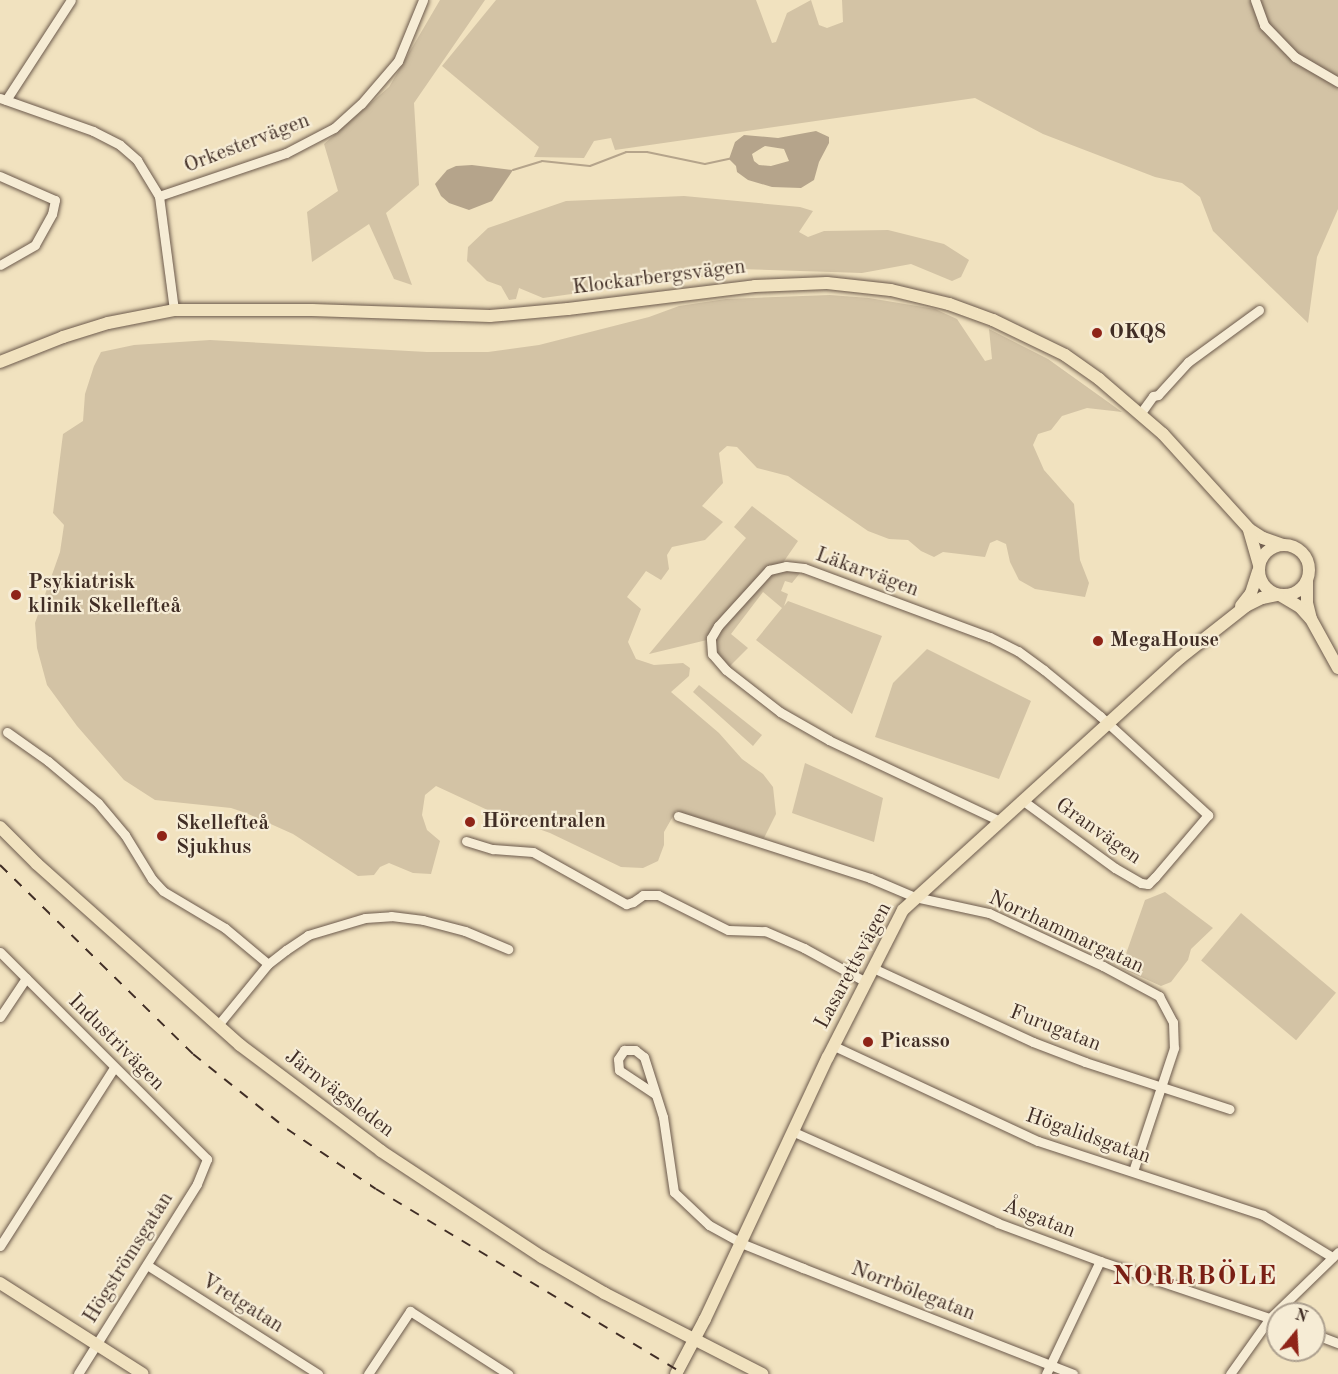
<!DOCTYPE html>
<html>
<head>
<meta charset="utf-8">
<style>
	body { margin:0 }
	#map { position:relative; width:1338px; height:1374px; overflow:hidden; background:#f1e2bf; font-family:"Old Standard TT",serif }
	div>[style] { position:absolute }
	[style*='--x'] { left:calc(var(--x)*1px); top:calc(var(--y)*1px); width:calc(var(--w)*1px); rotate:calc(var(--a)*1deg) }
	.green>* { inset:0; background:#d3c3a5; transform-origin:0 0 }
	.water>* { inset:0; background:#b5a48b }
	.stream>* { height:2px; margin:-1px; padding:0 1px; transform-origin:1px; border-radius:1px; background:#b5a48b }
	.roads { filter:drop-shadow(0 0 2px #6c5a4c) drop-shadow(0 0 2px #6c5a4c) }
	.minor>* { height:9px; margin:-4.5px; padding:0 4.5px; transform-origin:4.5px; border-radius:4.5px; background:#f6ecd5 }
	.major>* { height:12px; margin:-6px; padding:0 6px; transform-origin:6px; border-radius:6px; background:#f1e2bf }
	.major>.ring { margin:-6px; padding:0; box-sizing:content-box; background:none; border:12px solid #f1e2bf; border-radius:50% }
	.rail>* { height:2px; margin-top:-1px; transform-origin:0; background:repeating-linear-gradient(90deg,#402d25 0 10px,transparent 0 20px) }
	.dots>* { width:16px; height:16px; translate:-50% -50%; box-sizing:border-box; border:3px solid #f6ecd5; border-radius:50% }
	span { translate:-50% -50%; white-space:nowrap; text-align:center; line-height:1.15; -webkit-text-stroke:4.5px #f6ecd5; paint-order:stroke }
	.street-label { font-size:21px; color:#402d25 }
	.poi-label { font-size:21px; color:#402d25; font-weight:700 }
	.left { translate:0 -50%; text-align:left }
	.district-label { font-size:27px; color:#7a1f14; font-weight:700; letter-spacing:1.5px }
	.north { position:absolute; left:1266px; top:1302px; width:60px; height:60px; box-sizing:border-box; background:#f6ecd5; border:2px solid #ada08f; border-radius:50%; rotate:18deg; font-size:16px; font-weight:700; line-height:24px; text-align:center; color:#402d25 }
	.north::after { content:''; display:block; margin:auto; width:21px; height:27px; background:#8f2418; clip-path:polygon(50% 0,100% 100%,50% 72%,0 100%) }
</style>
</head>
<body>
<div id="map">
	<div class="green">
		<i style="clip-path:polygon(440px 0,485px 0,414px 103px,419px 185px,386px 213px,412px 285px,394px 279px,369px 224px,312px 262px,307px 212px,338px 191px,324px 144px,389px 87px)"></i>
		<i style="clip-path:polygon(496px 0,756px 0,772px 43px,776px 42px,787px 13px,811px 0,819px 25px,827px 28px,843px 22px,842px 0,1338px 0,1338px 209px,1317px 257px,1308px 323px,1213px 231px,1200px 197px,1182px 183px,1155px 177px,1043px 134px,975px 98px,615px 150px,611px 138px,594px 141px,584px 158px,534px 157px,539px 147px,442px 66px)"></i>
		<i style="clip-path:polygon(684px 196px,800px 207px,813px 211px,799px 232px,808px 237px,824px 231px,888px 230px,944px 244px,969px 260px,961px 277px,952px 281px,911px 264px,862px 273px,739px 269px,718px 278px,688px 276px,666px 284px,643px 284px,543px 298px,519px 288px,516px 299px,509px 300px,501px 286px,487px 281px,467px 261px,468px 247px,488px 228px,566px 201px)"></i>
		<i style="clip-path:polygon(830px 295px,869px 298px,935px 309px,957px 319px,985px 361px,992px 359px,989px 329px,1048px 359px,1122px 412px,1087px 408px,1062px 416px,1051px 430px,1038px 434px,1033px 445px,1044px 470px,1074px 504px,1080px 560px,1089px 583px,1085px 597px,1035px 589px,1019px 580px,1010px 562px,1006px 544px,997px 540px,990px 543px,985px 557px,943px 552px,934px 557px,921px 551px,908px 540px,889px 539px,868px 531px,788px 476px,757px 468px,737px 447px,727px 446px,719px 453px,723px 483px,702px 506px,723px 522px,705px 540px,672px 547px,667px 555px,669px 569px,661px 580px,646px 571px,627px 597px,641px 609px,628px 642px,636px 659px,654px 665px,683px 663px,690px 668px,689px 676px,671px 692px,719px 733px,742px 759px,763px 774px,773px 787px,776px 814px,764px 838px,676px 811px,664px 832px,664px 845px,658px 861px,643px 868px,621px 867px,550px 833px,494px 813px,436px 786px,425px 795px,422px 815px,427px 830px,440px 841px,431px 874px,413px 873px,389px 863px,380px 867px,374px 875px,358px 876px,293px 834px,246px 813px,231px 808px,155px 800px,124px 780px,77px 726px,47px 685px,37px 648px,35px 623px,60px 552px,64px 525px,53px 513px,63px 434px,83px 421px,85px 394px,94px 366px,101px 352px,134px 345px,210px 340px,427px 352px,488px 352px,539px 345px,649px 317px,679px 306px,726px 299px)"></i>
		<i style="clip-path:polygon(752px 506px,798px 541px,780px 567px,804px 568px,792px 583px,785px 581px,781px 591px,788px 594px,784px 606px,788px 601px,882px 636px,852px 714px,756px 640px,782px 608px,763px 592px,731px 634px,748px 648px,726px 670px,712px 654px,711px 639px,649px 654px,746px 538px,734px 527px)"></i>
		<i style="clip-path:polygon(927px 649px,1031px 701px,999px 779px,875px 737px,893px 683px)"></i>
		<i style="clip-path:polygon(699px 685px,762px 735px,753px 746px,693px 692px)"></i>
		<i style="clip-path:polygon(805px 763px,883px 798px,874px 842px,792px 813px)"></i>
		<i style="clip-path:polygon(1165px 892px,1213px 928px,1191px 949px,1188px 960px,1171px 982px,1161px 986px,1121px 968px,1145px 900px)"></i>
		<i style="left:1241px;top:913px;width:124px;height:62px;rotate:40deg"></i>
	</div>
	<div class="water">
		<i style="clip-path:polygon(evenodd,816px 131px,829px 137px,829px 143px,819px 162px,814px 180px,801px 188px,772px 187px,748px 180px,737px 172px,736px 166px,729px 159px,735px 142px,744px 135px,778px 138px,816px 131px,765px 146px,784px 149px,789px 161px,771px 166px,759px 165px,754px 161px,752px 154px,765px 146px)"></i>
		<i style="clip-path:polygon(472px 165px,513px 170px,492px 201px,469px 210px,449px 203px,441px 196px,435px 184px,447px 170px,456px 166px)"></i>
	</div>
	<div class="stream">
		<i style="--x:513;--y:170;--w:30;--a:-17"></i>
		<i style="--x:542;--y:161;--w:48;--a:5.9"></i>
		<i style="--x:590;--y:166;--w:39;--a:-21"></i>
		<i style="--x:626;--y:152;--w:21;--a:0"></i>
		<i style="--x:647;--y:152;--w:59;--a:11.7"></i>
		<i style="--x:705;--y:164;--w:25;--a:-12"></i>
	</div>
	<div class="roads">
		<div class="minor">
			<i style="--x:1255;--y:0;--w:27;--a:70"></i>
			<i style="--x:1264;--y:25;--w:45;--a:45.9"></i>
			<i style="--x:1295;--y:57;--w:50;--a:30.2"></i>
			<i style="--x:0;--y:98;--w:99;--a:19.5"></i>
			<i style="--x:93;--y:131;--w:30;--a:27"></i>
			<i style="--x:120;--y:145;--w:23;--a:41"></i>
			<i style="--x:137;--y:160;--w:42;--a:58.6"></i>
			<i style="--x:159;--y:196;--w:115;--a:82.5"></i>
			<i style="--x:6;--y:100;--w:119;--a:-57"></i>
			<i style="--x:0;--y:176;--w:60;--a:23.6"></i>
			<i style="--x:55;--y:200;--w:14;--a:102"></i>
			<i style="--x:52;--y:214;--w:35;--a:119"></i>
			<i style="--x:35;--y:245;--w:40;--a:150.3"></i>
			<i style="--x:159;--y:196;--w:134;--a:-18.7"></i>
			<i style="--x:286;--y:153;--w:54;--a:-27.5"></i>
			<i style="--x:334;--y:128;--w:36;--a:-42"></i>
			<i style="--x:361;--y:104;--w:57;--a:-49.3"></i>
			<i style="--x:398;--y:61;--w:66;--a:-67.7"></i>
			<i style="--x:1140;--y:414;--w:22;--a:-54"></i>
			<i style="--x:1153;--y:396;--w:5;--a:-11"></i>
			<i style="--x:1158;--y:395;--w:45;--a:-47.7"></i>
			<i style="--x:1188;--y:362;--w:88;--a:-36.2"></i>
			<i style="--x:7;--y:732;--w:50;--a:35.3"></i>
			<i style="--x:48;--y:761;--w:65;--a:40"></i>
			<i style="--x:98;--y:803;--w:42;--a:49.8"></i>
			<i style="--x:125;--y:835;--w:52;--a:58.5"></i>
			<i style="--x:152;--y:879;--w:16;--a:47"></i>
			<i style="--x:163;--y:891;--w:72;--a:30.8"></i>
			<i style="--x:225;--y:928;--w:56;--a:39.9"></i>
			<i style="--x:678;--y:816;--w:202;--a:17.9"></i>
			<i style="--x:870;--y:878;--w:49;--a:22.9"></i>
			<i style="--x:915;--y:897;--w:76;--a:12.2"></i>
			<i style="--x:989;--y:913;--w:126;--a:24.9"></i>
			<i style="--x:1103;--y:966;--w:64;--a:28.2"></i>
			<i style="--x:1159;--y:996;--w:30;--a:62"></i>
			<i style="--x:1173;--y:1022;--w:26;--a:88"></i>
			<i style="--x:1174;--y:1048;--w:130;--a:108.4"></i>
			<i style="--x:1000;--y:821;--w:189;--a:-154.7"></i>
			<i style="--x:829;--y:740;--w:56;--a:-150.3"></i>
			<i style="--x:780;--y:712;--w:68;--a:-142.1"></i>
			<i style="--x:726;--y:670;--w:21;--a:-131"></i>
			<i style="--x:712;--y:654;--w:16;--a:-94"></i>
			<i style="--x:711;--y:638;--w:14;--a:-60"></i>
			<i style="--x:718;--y:626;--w:76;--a:-47.7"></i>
			<i style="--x:769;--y:570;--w:17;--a:-13"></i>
			<i style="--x:786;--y:566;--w:18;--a:6"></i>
			<i style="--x:804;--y:568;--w:198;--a:20.4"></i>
			<i style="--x:990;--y:637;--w:31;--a:27"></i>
			<i style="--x:1018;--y:651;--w:32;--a:36"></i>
			<i style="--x:1044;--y:670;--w:72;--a:39.4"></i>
			<i style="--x:1100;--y:716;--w:147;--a:42.5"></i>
			<i style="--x:1208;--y:815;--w:82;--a:130.5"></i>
			<i style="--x:1155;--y:877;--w:10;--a:135"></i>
			<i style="--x:1148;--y:884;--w:7;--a:-172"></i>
			<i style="--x:1141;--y:883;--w:30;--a:-150"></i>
			<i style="--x:1115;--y:868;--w:115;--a:-143.8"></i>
			<i style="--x:466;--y:841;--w:28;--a:17"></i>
			<i style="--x:493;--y:849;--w:40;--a:4.3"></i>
			<i style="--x:533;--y:852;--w:107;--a:29.2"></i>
			<i style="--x:626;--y:904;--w:7;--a:-16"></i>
			<i style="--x:633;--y:902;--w:12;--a:-35"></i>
			<i style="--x:643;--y:895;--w:15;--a:0"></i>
			<i style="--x:658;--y:895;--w:78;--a:26.6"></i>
			<i style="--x:728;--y:930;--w:37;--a:2"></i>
			<i style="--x:765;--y:931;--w:43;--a:23.6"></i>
			<i style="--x:804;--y:948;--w:71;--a:28.7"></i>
			<i style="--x:0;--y:952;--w:293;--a:45"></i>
			<i style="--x:207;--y:1159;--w:27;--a:112"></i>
			<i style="--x:197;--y:1184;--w:224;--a:122.1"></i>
			<i style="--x:873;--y:968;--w:176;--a:24.8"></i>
			<i style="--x:1033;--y:1042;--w:56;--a:21"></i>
			<i style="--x:1085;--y:1062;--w:152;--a:18"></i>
			<i style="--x:0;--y:1017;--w:47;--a:-56.3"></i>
			<i style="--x:218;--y:1025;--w:79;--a:-50.7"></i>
			<i style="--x:268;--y:964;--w:23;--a:-38"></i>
			<i style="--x:286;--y:950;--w:27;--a:-34"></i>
			<i style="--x:308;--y:935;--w:59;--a:-16.6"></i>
			<i style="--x:365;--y:918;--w:26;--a:-4"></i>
			<i style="--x:391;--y:916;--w:32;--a:7"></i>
			<i style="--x:423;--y:920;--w:43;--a:14.7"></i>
			<i style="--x:465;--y:931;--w:47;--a:22.7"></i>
			<i style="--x:834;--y:1046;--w:225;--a:25"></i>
			<i style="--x:1038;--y:1141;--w:237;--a:18.2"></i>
			<i style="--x:1263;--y:1215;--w:81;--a:31.3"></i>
			<i style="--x:655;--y:1094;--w:43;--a:-146.3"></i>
			<i style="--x:619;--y:1070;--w:11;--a:-95"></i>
			<i style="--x:618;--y:1059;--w:11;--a:-56"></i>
			<i style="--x:624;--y:1050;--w:11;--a:0"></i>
			<i style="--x:635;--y:1050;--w:11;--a:38"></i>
			<i style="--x:644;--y:1057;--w:63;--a:72.4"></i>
			<i style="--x:663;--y:1117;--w:76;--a:81.7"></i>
			<i style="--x:674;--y:1192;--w:48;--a:43.3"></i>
			<i style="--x:709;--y:1225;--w:37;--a:29"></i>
			<i style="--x:741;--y:1243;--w:67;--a:22"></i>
			<i style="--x:803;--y:1268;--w:290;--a:21.4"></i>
			<i style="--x:794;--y:1132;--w:223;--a:24"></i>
			<i style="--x:998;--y:1223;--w:109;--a:20.4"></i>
			<i style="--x:1100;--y:1261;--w:188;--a:18.6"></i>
			<i style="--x:0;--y:1246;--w:211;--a:-57.4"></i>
			<i style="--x:147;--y:1265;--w:203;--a:32.5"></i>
			<i style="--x:1314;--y:1334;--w:26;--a:21"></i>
			<i style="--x:368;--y:1374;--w:76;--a:-56.3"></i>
			<i style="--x:410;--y:1311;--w:117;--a:32.7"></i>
			<i style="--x:1046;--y:1374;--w:125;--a:-64.5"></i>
			<i style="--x:1230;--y:1374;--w:69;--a:-54.5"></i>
			<i style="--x:1270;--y:1318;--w:95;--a:-44.1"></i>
		</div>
		<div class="major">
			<i style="--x:0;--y:362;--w:68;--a:-21.6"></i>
			<i style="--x:63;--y:337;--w:47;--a:-17.3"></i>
			<i style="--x:108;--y:323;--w:67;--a:-11.1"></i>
			<i style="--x:174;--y:310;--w:138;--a:0"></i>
			<i style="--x:312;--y:310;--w:178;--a:1.9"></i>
			<i style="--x:490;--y:316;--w:78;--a:-5.1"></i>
			<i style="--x:568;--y:309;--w:188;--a:-7"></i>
			<i style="--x:755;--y:286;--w:72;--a:-2.4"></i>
			<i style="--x:827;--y:283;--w:64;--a:6.2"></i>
			<i style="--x:891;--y:290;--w:60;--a:13.6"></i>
			<i style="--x:949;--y:304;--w:47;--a:20"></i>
			<i style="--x:993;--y:320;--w:80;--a:25.9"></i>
			<i style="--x:1065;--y:355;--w:42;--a:35.2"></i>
			<i style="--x:1099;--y:379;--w:84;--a:40.7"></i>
			<i style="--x:1163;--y:434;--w:128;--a:47.8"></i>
			<i style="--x:1249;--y:529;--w:17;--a:33"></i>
			<i style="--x:1263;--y:538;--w:21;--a:19"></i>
			<i style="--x:1249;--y:530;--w:37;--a:74"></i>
			<i class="ring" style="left:1259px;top:545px;width:38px;height:38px"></i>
			<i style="--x:1307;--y:581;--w:22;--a:90"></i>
			<i style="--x:1307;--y:603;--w:16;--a:76"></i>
			<i style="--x:1311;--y:619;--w:56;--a:61.1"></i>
			<i style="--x:1280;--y:595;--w:23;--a:31"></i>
			<i style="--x:1300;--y:607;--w:15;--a:48"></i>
			<i style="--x:1241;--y:606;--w:16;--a:-52"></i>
			<i style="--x:1251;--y:593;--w:23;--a:-72"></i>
			<i style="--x:0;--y:827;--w:52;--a:45"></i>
			<i style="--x:37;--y:864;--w:272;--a:41.7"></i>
			<i style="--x:240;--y:1045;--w:176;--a:36.9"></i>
			<i style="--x:381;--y:1151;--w:193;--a:33.4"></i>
			<i style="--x:542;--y:1257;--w:72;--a:30.1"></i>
			<i style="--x:604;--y:1293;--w:178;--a:27.1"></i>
			<i style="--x:0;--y:1283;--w:169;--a:32.5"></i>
			<i style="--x:676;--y:1374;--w:62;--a:-62.2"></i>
			<i style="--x:705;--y:1319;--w:289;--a:-64.9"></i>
			<i style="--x:828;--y:1057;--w:165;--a:-63"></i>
			<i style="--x:903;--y:910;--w:374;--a:-42.3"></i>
			<i style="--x:1180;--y:658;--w:84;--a:-38.2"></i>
			<i style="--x:1246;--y:606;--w:18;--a:-27"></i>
			<i style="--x:1262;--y:598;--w:16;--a:-11"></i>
		</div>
	</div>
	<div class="rail">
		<i style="--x:0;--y:865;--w:270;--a:44.4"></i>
		<i style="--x:193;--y:1054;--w:120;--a:38.6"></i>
		<i style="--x:287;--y:1129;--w:107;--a:34"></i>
		<i style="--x:376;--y:1189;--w:359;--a:31"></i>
	</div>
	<div class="dots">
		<i style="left:1097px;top:333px;background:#8f2418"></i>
		<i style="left:16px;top:595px;background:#8f2418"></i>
		<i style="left:1098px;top:641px;background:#8f2418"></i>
		<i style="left:470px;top:822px;background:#8f2418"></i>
		<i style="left:162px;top:836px;background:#8f2418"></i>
		<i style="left:868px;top:1042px;background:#8f2418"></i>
	</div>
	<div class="street-label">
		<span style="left:247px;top:144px;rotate:-21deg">Orkestervägen</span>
		<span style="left:659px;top:278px;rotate:-7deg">Klockarbergsvägen</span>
		<span style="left:867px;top:573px;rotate:20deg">Läkarvägen</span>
		<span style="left:1098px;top:832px;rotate:35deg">Granvägen</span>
		<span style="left:1066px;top:933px;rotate:25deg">Norrhammargatan</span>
		<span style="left:854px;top:966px;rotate:-62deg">Lasarettsvägen</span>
		<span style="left:1055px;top:1029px;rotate:21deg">Furugatan</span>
		<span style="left:116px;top:1043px;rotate:45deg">Industrivägen</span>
		<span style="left:339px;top:1094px;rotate:37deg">Järnvägsleden</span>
		<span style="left:1088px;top:1137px;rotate:19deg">Högalidsgatan</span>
		<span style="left:1039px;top:1219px;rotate:21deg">Åsgatan</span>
		<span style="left:129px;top:1258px;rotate:-58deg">Högströmsgatan</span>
		<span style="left:913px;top:1292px;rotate:21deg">Norrbölegatan</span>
		<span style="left:242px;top:1304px;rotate:32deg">Vretgatan</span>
	</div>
	<div class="poi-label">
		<span class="left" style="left:1109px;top:333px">OKQ8</span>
		<span class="left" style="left:28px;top:595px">Psykiatrisk<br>klinik Skellefteå</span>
		<span class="left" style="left:1110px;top:641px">MegaHouse</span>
		<span class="left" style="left:482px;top:822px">Hörcentralen</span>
		<span class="left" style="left:176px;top:836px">Skellefteå<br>Sjukhus</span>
		<span class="left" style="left:880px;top:1042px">Picasso</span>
	</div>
	<div class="district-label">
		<span style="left:1195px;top:1277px">NORRBÖLE</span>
	</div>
	<div class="north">N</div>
</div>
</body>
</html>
